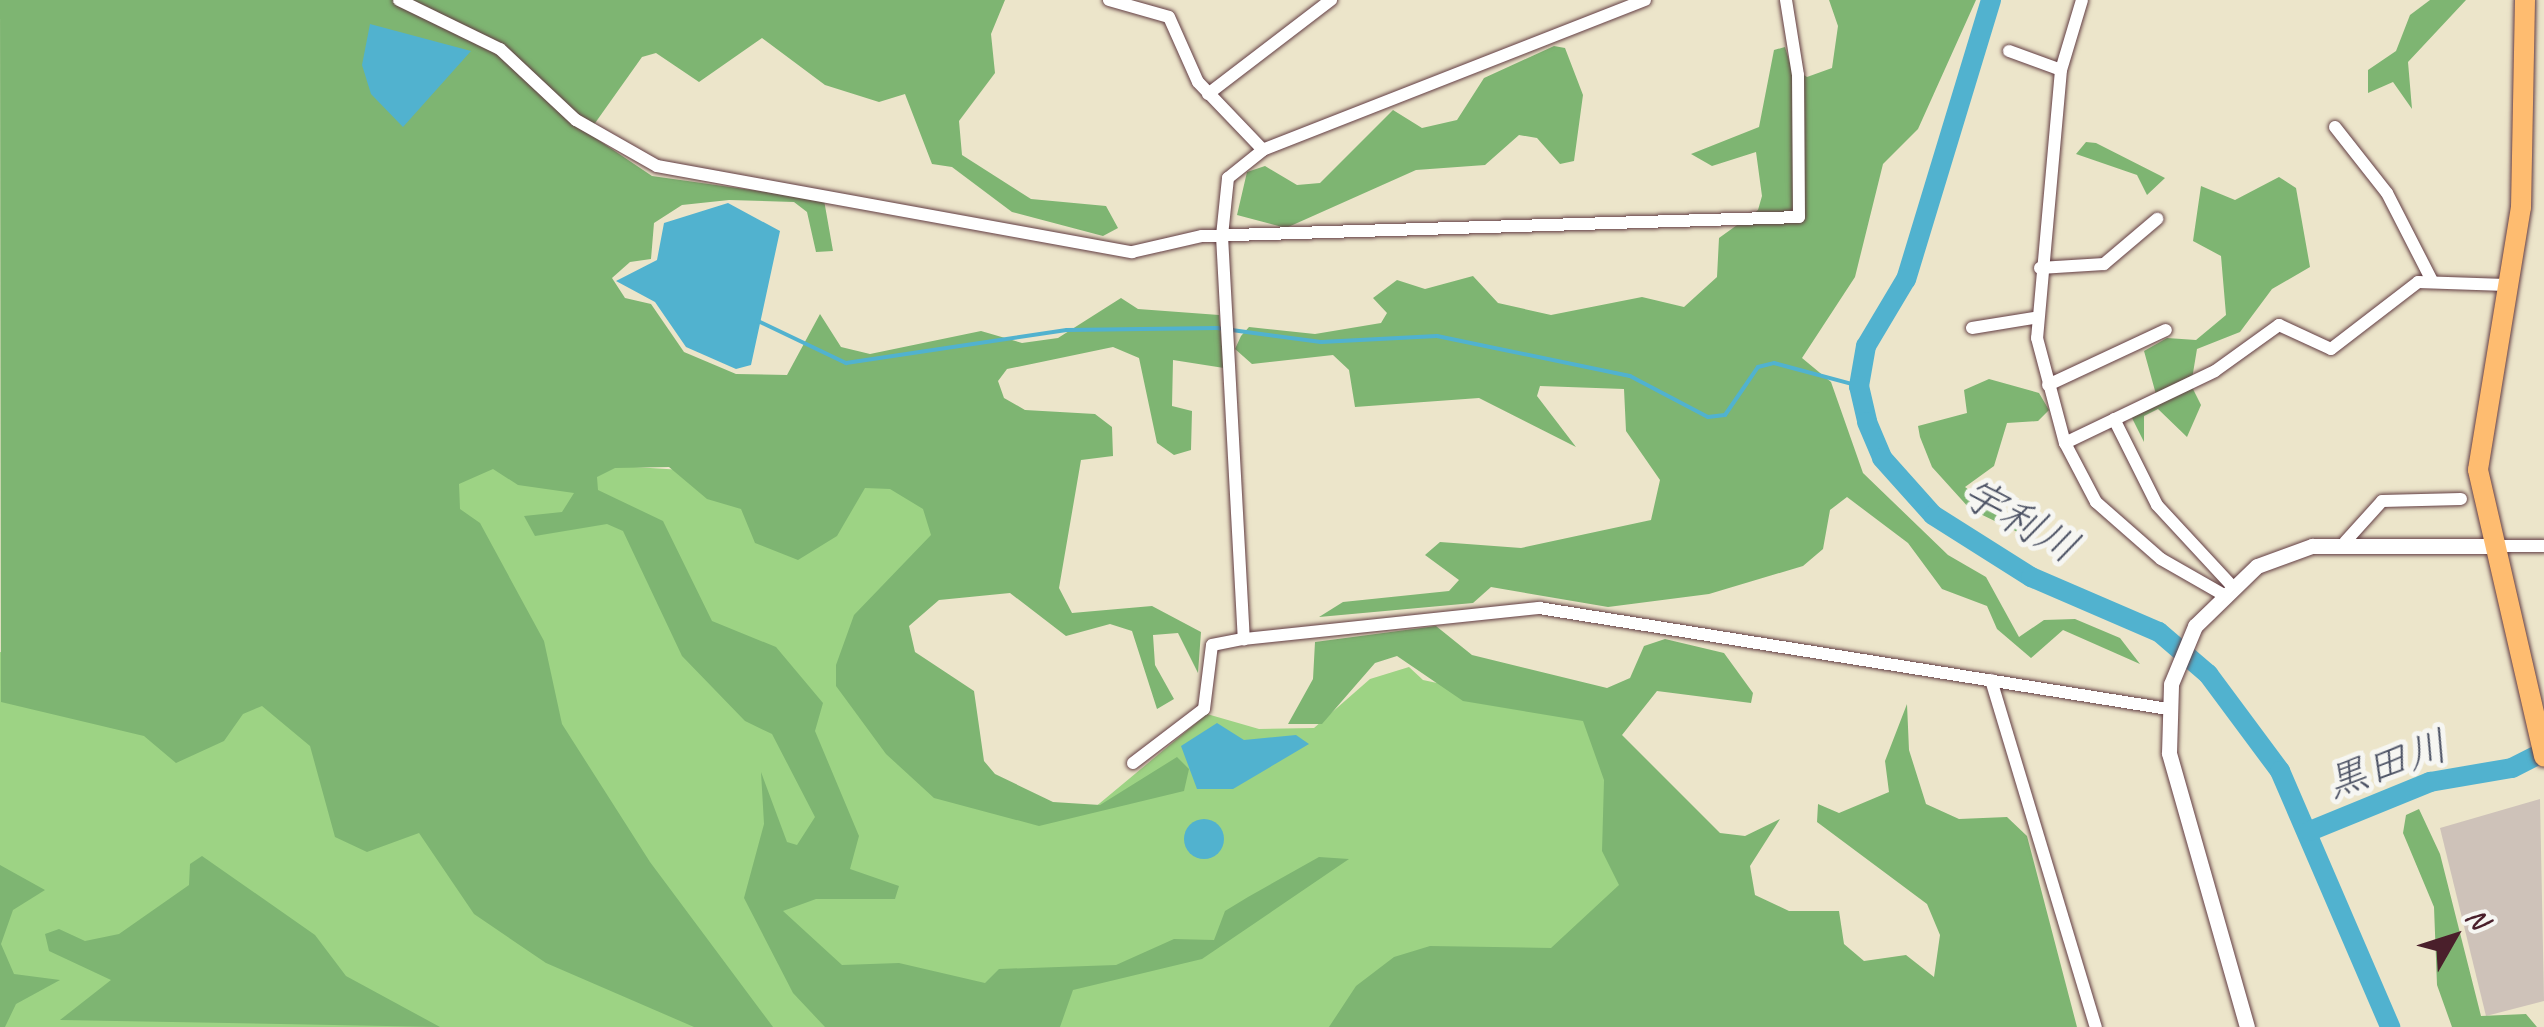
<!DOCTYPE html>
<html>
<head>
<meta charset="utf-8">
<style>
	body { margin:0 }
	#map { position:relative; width:2544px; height:1027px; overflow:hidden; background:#ece5ca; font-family:Caveat,"Klee One",sans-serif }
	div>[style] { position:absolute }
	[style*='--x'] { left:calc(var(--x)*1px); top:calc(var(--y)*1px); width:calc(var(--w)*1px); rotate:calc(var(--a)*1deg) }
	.industrial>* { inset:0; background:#cec2b9 }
	.green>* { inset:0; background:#9dd384 }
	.forest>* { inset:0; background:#7eb572 }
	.water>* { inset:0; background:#51b2cf }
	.round { border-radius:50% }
	.stream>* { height:4px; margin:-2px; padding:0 2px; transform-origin:2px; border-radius:2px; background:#51b2cf }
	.river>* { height:20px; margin:-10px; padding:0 10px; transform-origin:10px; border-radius:10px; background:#51b2cf }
	.roads { filter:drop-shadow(0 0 2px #623d43) drop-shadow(0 0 2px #623d43) }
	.minor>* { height:12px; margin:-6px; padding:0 6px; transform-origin:6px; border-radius:6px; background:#fff }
	.tertiary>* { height:15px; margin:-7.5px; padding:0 7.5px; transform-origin:7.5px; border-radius:7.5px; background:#fff }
	.trunk>* { height:20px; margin:-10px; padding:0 10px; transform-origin:10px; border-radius:10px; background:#febc70 }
	span { translate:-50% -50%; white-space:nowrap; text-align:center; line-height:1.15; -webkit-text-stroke:10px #f6f6f2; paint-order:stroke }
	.water-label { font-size:42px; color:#4c5264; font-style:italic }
	.north { position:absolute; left:2404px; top:887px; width:100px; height:100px; -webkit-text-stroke:8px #f6f6f2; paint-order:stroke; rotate:51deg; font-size:28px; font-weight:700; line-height:40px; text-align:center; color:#4a1f2b }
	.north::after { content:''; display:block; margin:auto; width:35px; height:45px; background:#4a1f2b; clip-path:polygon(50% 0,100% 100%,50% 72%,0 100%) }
</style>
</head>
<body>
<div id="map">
	<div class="industrial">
		<i style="clip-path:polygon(2540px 799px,2544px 1001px,2486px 1016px,2440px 828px)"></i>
	</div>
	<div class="green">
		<i style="clip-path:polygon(488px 458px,863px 481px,899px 485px,930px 507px,940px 555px,870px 616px,979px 799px,1094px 808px,1207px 714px,1259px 729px,1314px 728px,1370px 679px,1409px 667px,1423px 680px,1587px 715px,1641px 874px,1556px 1027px,0 1027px,0 652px,248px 690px,571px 763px,450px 513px,453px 477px)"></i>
	</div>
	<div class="forest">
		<i style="clip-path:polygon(0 0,1005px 0,991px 34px,995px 73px,959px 121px,962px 155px,1031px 199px,1106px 206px,1118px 228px,1103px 236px,1012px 212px,952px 167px,932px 164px,905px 94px,879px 102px,825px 85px,762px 38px,699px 82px,656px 53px,642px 57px,588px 133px,652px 176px,824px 200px,833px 251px,816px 252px,807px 212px,794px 202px,729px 200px,682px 205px,654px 223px,651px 259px,630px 262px,612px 278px,625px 298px,651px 304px,684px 352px,736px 374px,787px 375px,820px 314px,841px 347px,870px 354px,981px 331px,1022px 343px,1058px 338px,1121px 298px,1138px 309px,1219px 315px,1224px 368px,1173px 360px,1172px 406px,1192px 411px,1191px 450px,1174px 455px,1157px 443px,1139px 358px,1113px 347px,1007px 369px,998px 381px,1004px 398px,1025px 410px,1095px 414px,1112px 427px,1113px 456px,1081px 460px,1059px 588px,1072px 613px,1152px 606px,1201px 632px,1198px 673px,1178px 633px,1153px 635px,1155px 665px,1174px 699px,1157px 709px,1132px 631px,1110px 624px,1066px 636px,1010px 593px,939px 600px,909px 626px,915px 652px,974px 691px,984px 761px,995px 774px,1053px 802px,1100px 805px,1177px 757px,1189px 769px,1184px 791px,1039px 826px,934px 798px,886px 754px,836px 686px,836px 665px,854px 615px,931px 535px,923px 509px,890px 489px,865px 488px,837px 536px,798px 560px,755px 543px,741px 509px,707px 499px,669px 467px,615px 468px,597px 477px,598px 490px,663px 521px,712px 621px,776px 647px,823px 703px,815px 731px,859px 836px,850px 869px,899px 886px,895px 899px,816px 899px,783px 911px,842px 965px,899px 963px,985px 983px,999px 969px,1116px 965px,1174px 939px,1214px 940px,1225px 911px,1248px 897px,1319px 857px,1349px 859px,1202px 959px,1073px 990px,1060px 1027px,825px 1027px,793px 993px,744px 898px,764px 824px,761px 772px,787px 842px,797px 845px,815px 817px,772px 734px,745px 721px,682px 656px,623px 531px,607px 524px,535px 536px,524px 516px,562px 512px,574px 493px,518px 485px,493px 469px,459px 484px,460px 509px,480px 523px,544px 641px,562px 724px,650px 862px,773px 1027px,694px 1027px,546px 963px,474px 914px,419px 833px,367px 852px,335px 837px,310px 746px,262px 706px,243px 714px,224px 741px,176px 763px,144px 736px,1px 702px)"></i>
		<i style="clip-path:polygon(1829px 0,1976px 0,1918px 129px,1883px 164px,1855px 277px,1802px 358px,1831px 382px,1863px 473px,1948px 555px,1986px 577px,2019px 637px,2044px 620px,2075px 619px,2120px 638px,2140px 664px,2063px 630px,2031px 658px,1997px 629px,1987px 606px,1942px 589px,1908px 543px,1847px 497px,1830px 510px,1823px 549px,1803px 566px,1709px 594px,1608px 607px,1491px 587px,1473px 603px,1319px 617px,1343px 602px,1449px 591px,1459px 580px,1425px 555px,1440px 542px,1521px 548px,1651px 520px,1660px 480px,1626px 431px,1624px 389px,1540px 386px,1537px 396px,1576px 447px,1479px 398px,1355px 407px,1349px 370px,1333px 355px,1252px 364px,1235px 349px,1241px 336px,1249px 327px,1315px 334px,1381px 323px,1387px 313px,1373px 298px,1397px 280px,1425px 289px,1473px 276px,1498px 303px,1551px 315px,1642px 297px,1684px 307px,1717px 277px,1719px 238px,1758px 210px,1762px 196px,1756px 152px,1712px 166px,1691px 154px,1759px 127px,1774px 50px,1785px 47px,1791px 67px,1807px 77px,1832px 68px,1838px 26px)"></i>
		<i style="clip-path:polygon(2430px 0,2466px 0,2408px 62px,2412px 109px,2393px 82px,2368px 93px,2368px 70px,2396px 51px,2410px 15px)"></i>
		<i style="clip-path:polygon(1554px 46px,1565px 48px,1583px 95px,1574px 161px,1560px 164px,1537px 138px,1519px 135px,1485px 165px,1416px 170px,1286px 228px,1237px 215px,1247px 172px,1265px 166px,1297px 185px,1320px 183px,1393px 110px,1422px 128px,1457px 120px,1484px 78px)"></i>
		<i style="clip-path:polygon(2086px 142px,2096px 143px,2165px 178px,2147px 195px,2137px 175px,2076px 154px)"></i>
		<i style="clip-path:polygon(2279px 177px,2296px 188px,2310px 267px,2272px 289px,2240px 332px,2197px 349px,2191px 385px,2201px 405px,2187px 437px,2158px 409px,2144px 416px,2144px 442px,2131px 416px,2157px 398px,2144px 351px,2167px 338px,2196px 340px,2226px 315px,2221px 256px,2193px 241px,2201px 186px,2235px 200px)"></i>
		<i style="clip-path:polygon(1989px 379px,2039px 393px,2049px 410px,2038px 421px,2007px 423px,1994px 466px,1965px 487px,2036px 541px,1970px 509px,1932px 467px,1920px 437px,1918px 426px,1967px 413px,1964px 390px)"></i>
		<i style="clip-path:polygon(1436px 626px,1472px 655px,1607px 688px,1630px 678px,1644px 646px,1665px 639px,1724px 653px,1753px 693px,1751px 703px,1657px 691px,1622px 735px,1720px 833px,1745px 836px,1780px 819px,1750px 866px,1755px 895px,1789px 911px,1839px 911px,1844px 944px,1864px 961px,1906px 955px,1934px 977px,1940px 935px,1927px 904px,1817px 822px,1818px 804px,1839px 813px,1889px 792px,1885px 761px,1907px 704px,1909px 750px,1926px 804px,1959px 819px,2007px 817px,2027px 836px,2077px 1027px,1329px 1027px,1356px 986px,1394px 957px,1430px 946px,1551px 948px,1619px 885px,1602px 851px,1604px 780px,1583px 721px,1463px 701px,1397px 656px,1375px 663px,1322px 724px,1288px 724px,1313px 679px,1315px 642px)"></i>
		<i style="clip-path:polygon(2419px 809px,2440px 854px,2481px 1016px,2526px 1014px,2537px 1027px,2452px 1027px,2437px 985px,2434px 907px,2403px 833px,2406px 815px)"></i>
		<i style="clip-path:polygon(202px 856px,315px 935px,346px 976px,440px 1027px,60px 1020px,111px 980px,49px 951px,45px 934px,59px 929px,85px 941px,119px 934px,189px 885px,190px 864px)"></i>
		<i style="clip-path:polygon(0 865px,45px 890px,13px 910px,1px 944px,14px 974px,60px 980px,16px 1004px,5px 1027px,0 1027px)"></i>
	</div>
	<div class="water">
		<i style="clip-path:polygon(370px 24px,471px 51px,403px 127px,371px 94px,362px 65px)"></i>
		<i style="clip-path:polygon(728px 203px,780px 231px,751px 365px,736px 369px,686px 347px,655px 302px,616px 281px,657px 260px,664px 223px)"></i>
		<i style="clip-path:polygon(1217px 723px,1244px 740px,1296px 735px,1309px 744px,1233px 789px,1197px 789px,1181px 746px)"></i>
		<i class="round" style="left:1184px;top:819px;width:40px;height:40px"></i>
	</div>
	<div class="stream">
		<i style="--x:758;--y:321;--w:98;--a:25.5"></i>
		<i style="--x:846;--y:363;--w:223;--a:-8.5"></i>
		<i style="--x:1067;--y:330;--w:150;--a:-0.8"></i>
		<i style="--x:1217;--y:328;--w:105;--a:7.7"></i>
		<i style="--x:1321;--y:342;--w:116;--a:-3"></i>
		<i style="--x:1437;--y:336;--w:197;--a:11.7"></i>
		<i style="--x:1630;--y:376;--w:88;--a:27.7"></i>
		<i style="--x:1708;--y:417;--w:17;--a:-7"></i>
		<i style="--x:1725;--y:415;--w:58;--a:-55.5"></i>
		<i style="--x:1758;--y:367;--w:16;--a:-14"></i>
		<i style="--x:1774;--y:363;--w:88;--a:15.1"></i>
	</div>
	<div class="river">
		<i style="--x:1991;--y:0;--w:292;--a:106.9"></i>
		<i style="--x:1906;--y:279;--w:78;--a:120.8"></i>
		<i style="--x:1866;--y:346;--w:41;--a:99.9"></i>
		<i style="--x:1859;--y:386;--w:37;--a:77"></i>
		<i style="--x:1867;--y:422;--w:39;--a:67"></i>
		<i style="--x:1882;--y:458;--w:76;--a:48.2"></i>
		<i style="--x:1933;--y:515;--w:116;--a:32.3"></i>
		<i style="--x:2031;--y:577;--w:139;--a:23.3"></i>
		<i style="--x:2159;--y:632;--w:65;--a:40.6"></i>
		<i style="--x:2208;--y:674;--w:121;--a:53.4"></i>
		<i style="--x:2280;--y:771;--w:279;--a:66.7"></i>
		<i style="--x:2310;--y:831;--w:130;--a:-22.2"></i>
		<i style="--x:2430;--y:782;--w:83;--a:-9.7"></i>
		<i style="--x:2512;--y:768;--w:36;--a:-27"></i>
	</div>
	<div class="roads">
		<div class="minor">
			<i style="--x:399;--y:0;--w:112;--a:25.9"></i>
			<i style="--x:500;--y:49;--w:104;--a:43.1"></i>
			<i style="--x:576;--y:120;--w:93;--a:29.6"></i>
			<i style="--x:657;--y:166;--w:483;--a:10.3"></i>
			<i style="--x:1132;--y:252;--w:72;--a:-12.9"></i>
			<i style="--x:1202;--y:236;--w:597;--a:-1.82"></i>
			<i style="--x:1799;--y:217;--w:142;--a:-90.4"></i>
			<i style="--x:1798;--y:75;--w:76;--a:-99.1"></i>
			<i style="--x:1109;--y:0;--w:62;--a:15.8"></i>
			<i style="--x:1169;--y:17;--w:71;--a:66"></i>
			<i style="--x:1198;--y:82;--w:94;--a:46.3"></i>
			<i style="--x:1645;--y:0;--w:410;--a:158.6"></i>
			<i style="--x:1263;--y:150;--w:45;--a:141.3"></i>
			<i style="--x:1228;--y:178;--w:58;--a:95.9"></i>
			<i style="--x:1222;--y:236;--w:404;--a:86.9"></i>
			<i style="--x:1244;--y:639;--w:297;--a:-6"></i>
			<i style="--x:1539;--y:608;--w:637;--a:9.12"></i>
			<i style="--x:2082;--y:0;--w:73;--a:106.7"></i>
			<i style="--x:2061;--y:70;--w:269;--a:95.1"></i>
			<i style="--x:2037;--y:338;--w:109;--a:75.1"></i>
			<i style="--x:2065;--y:443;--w:67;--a:62.3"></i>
			<i style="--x:2096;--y:502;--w:86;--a:41.2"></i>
			<i style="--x:2161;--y:559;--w:70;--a:29.8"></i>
			<i style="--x:2009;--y:51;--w:55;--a:20.1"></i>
			<i style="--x:1208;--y:94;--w:155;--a:-37.4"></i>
			<i style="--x:2335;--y:127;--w:84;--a:51.8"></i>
			<i style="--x:2387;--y:193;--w:97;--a:62.9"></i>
			<i style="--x:2040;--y:268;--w:64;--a:-3.6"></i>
			<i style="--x:2104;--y:264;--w:70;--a:-40.3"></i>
			<i style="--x:1972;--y:328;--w:63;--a:-9.2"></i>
			<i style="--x:2048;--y:385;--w:130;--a:-25"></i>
			<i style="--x:2114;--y:419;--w:96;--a:63.4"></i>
			<i style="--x:2157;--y:505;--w:109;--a:47.2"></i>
			<i style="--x:2065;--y:443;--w:166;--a:-25.6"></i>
			<i style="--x:2215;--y:371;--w:79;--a:-35.7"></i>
			<i style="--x:2279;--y:325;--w:57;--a:24.8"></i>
			<i style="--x:2331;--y:349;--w:110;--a:-37.6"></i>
			<i style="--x:2418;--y:282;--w:88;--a:2"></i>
			<i style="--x:2345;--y:542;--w:55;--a:-47.9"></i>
			<i style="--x:2382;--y:501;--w:79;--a:-1.5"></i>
			<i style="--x:2492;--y:546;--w:52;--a:0"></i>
			<i style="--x:1991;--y:680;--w:363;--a:73.2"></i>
			<i style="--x:1133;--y:763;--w:89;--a:-37.3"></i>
			<i style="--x:1204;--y:709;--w:64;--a:-82.9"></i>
			<i style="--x:1212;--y:645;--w:33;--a:-11"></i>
		</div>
		<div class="tertiary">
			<i style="--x:2247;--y:1027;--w:285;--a:-105.9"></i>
			<i style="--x:2169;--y:753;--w:69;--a:-88.3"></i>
			<i style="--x:2171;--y:684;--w:63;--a:-67.5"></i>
			<i style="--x:2195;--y:626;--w:86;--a:-44.1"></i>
			<i style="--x:2257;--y:566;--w:59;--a:-20"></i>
			<i style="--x:2312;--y:546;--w:177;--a:0"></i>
		</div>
		<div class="trunk">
			<i style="--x:2525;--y:0;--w:207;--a:91.1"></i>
			<i style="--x:2521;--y:207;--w:266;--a:99.3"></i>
			<i style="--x:2478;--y:470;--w:294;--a:77"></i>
		</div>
	</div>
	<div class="water-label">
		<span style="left:2020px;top:521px;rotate:30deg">宇利川</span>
		<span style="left:2387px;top:765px;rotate:-19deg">黒田川</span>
	</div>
	<div class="north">N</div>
</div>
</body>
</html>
